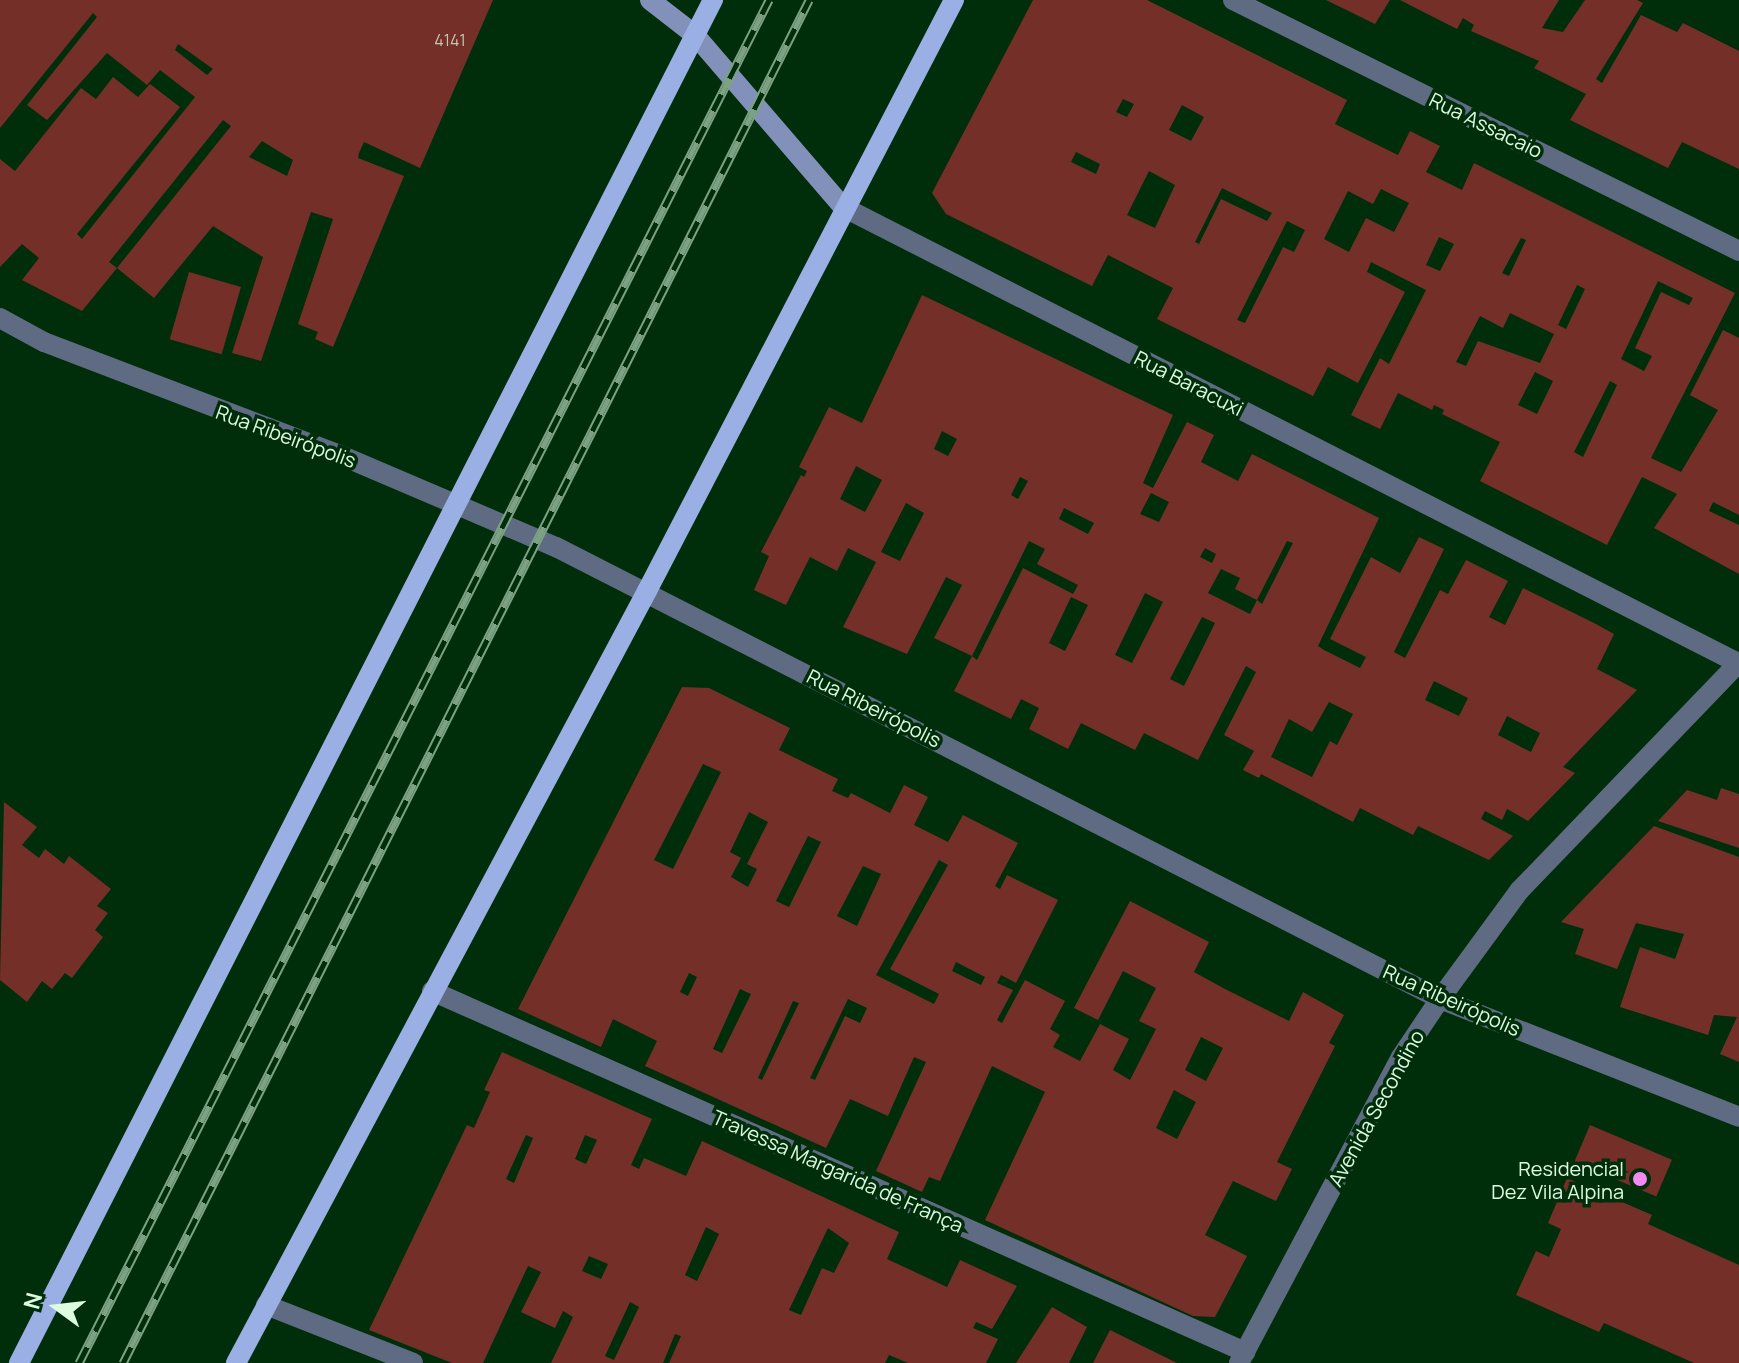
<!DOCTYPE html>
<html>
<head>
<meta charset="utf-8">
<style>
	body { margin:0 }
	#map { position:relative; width:1739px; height:1363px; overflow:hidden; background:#002e0b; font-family:Manrope,sans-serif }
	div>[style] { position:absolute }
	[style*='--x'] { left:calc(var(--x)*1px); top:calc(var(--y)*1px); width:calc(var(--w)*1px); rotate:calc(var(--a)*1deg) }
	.building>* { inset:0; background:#742f29; transform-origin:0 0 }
	.street>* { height:20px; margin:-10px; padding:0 10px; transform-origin:10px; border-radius:10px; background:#5f6a83 }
	.secondary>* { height:20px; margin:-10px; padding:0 10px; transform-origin:10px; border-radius:10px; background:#8191b9 }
	.primary>* { height:20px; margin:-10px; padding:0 10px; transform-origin:10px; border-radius:10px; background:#9aafe3 }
	.rail>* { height:9px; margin-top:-4.5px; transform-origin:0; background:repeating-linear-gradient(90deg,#002e0b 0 18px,#7da283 0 36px); box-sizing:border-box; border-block:2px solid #7da283 }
	.dots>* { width:22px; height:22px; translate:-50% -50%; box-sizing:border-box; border:4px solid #002e0b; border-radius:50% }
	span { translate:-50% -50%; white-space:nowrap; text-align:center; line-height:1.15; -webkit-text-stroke:7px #002e0b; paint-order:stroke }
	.number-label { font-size:16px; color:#c3c8b2 }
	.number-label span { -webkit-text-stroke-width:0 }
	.street-label { font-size:20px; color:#ddfbdf }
	.poi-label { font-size:20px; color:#ddfbdf }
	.right { translate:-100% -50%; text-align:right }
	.north { position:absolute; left:16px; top:1267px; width:80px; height:80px; -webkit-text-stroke:6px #002e0b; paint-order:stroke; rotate:285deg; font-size:22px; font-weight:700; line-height:32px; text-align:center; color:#ddfbdf }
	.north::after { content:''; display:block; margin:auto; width:28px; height:36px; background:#ddfbdf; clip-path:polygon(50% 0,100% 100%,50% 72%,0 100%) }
</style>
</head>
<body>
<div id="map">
	<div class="building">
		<i style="clip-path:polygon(evenodd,0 0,493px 0,420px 168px,364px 142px,359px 153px,358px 158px,404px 176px,333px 347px,315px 339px,318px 332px,298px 324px,333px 219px,311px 212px,261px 361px,232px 353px,263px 257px,213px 226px,154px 298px,117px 268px,231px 126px,223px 120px,109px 262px,117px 268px,82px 311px,22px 280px,39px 258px,22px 244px,0 267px,0 159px,15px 171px,81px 88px,96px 99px,113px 77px,138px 97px,150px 84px,180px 107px,77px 234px,82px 239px,195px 97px,160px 70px,147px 85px,107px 53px,47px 120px,27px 105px,97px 17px,93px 13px,0 128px,0 0,178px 44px,213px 69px,207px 75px,175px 50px,178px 44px,0 0,262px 141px,293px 160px,287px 176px,249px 157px,262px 141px)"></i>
		<i style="clip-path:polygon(evenodd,1033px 0,1147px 0,1347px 100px,1335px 124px,1398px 155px,1410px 131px,1440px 146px,1426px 172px,1462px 190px,1474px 163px,1735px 293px,1651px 458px,1681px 472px,1718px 410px,1690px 395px,1723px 330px,1739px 338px,1739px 515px,1713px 502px,1709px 511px,1739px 525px,1739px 574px,1654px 528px,1677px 494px,1642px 477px,1607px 545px,1480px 481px,1500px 442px,1442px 414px,1444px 410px,1434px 405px,1432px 410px,1398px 393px,1380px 429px,1351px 415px,1380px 358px,1389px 364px,1426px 290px,1371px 262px,1367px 272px,1405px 292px,1358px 383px,1328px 367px,1313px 396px,1157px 319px,1173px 288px,1108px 255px,1092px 286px,946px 214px,932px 193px,1033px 0,1123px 99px,1134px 104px,1127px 117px,1116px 112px,1123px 99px,1033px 0,1182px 105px,1204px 117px,1191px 141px,1169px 130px,1182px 105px,1033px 0,1076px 152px,1100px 164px,1096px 174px,1071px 162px,1076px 152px,1033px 0,1149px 171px,1175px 185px,1155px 228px,1127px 215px,1149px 171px,1033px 0,1222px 188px,1272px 213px,1267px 221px,1221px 199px,1199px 244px,1195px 242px,1222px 188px,1033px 0,1381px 189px,1409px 203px,1394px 232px,1366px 218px,1349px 252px,1324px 239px,1348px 191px,1373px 204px,1381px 189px,1033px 0,1287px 221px,1305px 230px,1294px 252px,1283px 247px,1245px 323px,1237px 320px,1287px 221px,1033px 0,1439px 237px,1454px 244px,1440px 271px,1426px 265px,1439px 237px,1033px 0,1521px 238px,1526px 240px,1509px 276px,1502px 273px,1521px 238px,1033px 0,1658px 281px,1693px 298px,1689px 305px,1661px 292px,1635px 348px,1652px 356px,1644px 371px,1621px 359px,1658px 281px,1033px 0,1577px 285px,1585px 289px,1566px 329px,1558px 325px,1577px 285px,1033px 0,1510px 313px,1554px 334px,1540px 363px,1478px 341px,1466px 366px,1456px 362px,1480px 316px,1503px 328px,1510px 313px,1033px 0,1535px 372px,1553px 381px,1537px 414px,1518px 405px,1535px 372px,1033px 0,1610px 381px,1617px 385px,1583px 457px,1574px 452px,1610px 381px)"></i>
		<i style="clip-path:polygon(1326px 0,1390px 0,1375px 24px)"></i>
		<i style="clip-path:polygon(1400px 0,1559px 0,1542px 28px,1563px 32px,1585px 0,1637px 0,1643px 3px,1596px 79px,1602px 83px,1641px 15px,1677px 32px,1683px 23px,1739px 51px,1739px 169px,1682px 142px,1668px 168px,1570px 120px,1586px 94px,1534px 68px,1539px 61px,1471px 31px,1474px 25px,1463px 18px,1457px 29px)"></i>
		<i style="left:189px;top:272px;width:54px;height:70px;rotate:16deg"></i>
		<i style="clip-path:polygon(evenodd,922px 295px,1173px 415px,1143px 483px,1153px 488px,1187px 422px,1214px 435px,1201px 462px,1238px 481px,1252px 454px,1379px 518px,1318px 646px,1324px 650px,1360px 668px,1366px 657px,1330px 639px,1371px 557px,1400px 573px,1419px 537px,1444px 549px,1394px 652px,1405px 658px,1440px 590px,1448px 594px,1466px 560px,1508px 581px,1489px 617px,1505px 625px,1523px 588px,1596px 624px,1614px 634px,1597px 669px,1637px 690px,1563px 767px,1575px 773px,1528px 821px,1507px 809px,1502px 820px,1485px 811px,1481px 819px,1513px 836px,1489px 860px,1418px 826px,1413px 835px,1360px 808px,1353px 822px,1261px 774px,1259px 778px,1243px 770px,1254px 751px,1224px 735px,1256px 672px,1246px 666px,1198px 760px,1144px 733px,1135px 750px,1081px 723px,1068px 749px,1029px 729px,1039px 708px,1021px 699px,1011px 719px,954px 691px,972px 656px,977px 660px,1023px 568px,1073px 594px,1078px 585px,1037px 564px,1045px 549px,1029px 541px,972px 656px,934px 638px,962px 585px,946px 577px,907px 654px,843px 627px,876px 562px,848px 548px,837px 571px,810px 557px,786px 605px,754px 590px,769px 556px,761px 552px,801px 475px,804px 477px,807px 471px,799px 467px,829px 407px,862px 423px,922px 295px,942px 431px,957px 439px,948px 456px,934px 449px,942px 431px,922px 295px,856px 466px,882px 480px,865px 512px,840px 499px,856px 466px,922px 295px,1020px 477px,1028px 481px,1018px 499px,1011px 495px,1020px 477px,922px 295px,1151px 493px,1169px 502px,1159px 522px,1140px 514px,1151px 493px,922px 295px,906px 503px,924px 513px,900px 561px,881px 552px,906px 503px,922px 295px,1064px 508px,1094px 523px,1088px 534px,1059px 519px,1064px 508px,922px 295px,1287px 541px,1293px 543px,1262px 604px,1257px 600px,1287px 541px,922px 295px,1205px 548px,1216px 554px,1212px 563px,1200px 557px,1205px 548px,922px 295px,1221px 569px,1240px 578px,1235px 589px,1257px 600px,1250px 614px,1208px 593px,1221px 569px,922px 295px,1145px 593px,1163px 602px,1132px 663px,1115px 655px,1145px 593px,922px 295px,1071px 597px,1088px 605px,1065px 651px,1049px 643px,1071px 597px,922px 295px,1202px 617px,1215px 623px,1184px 686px,1170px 679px,1202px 617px,922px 295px,1434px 681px,1468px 698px,1459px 716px,1425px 700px,1434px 681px,922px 295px,1329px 702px,1353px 714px,1337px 745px,1330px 741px,1312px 777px,1271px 757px,1289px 719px,1312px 732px,1329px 702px,922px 295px,1507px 716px,1540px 733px,1531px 752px,1498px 735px,1507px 716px)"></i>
		<i style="clip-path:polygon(evenodd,682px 687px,709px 688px,790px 728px,779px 750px,838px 779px,832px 791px,848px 798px,851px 793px,890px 813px,904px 785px,928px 797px,914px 825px,948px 842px,963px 815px,1018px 843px,995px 886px,1000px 889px,1007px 875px,1058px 900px,1016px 983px,1001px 975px,997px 983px,1013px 990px,997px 1020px,1002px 1023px,1025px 980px,1065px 1001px,1050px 1029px,1060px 1035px,1053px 1047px,1080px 1061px,1100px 1024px,1129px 1039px,1113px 1070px,1130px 1080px,1156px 1029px,1139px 1021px,1156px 988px,1123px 971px,1098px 1020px,1074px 1008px,1130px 901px,1209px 942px,1194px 972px,1225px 989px,1289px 1021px,1303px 992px,1344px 1015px,1329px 1043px,1335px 1046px,1277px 1162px,1292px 1169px,1276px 1201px,1233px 1181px,1205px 1235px,1247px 1256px,1215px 1317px,1193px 1316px,985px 1220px,1045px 1092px,992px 1066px,940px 1181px,929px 1177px,922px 1192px,876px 1171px,926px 1062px,914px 1057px,888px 1116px,850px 1099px,826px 1148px,645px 1066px,657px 1041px,613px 1019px,601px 1047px,518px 1009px,682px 687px,703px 764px,721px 772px,673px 869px,654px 860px,703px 764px,682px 687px,749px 812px,768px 822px,747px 864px,757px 869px,748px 887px,731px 877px,741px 858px,730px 852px,749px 812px,682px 687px,808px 836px,821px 842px,789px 907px,776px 901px,808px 836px,682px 687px,939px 860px,948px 865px,890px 969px,939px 994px,934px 1004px,876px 975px,939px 860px,682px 687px,863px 866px,881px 874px,857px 926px,837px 916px,863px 866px,682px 687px,956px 962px,985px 977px,981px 985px,952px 971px,956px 962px,682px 687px,689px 973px,697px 977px,688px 996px,680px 992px,689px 973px,682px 687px,740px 989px,751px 994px,722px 1053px,713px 1049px,740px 989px,682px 687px,848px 999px,867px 1008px,860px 1023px,845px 1016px,815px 1080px,810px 1078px,848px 999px,682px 687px,793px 1001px,799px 1003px,762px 1080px,758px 1078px,793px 1001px,682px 687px,1201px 1037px,1223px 1048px,1206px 1081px,1185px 1070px,1201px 1037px,682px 687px,1174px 1090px,1196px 1102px,1177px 1139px,1156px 1128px,1174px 1090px)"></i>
		<i style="clip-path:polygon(1721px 788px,1739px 794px,1739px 848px,1658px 821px,1687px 790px,1717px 800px)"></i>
		<i style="clip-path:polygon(4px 802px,37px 827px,22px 845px,39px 858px,45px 849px,64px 864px,69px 856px,111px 889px,97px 906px,108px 913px,95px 930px,103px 937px,72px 978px,65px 973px,52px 989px,42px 981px,27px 1002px,0 980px)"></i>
		<i style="clip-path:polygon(1654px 826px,1739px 857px,1739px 1062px,1720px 1054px,1737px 1017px,1714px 1015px,1708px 1035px,1620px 1007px,1640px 947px,1675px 959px,1684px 934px,1636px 923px,1617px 969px,1575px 954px,1584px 929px,1561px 922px)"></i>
		<i style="clip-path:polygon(evenodd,502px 1052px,652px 1119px,631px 1165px,639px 1169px,644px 1158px,686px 1176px,702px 1141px,899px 1232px,887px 1259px,947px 1287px,960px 1260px,1017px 1286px,992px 1329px,976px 1322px,973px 1328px,998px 1339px,986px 1363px,908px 1363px,889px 1355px,885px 1363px,669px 1363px,681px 1336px,675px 1334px,663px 1363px,551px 1363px,573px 1317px,563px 1311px,555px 1328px,521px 1312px,541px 1272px,528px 1266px,483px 1363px,452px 1363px,369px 1330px,467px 1125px,474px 1128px,490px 1092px,484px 1090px,502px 1052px,526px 1135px,533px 1138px,514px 1183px,506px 1179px,526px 1135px,502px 1052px,585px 1135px,597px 1140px,586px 1164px,575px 1159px,585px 1135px,502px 1052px,706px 1227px,719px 1234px,697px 1281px,685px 1275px,706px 1227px,502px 1052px,828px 1228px,849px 1243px,834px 1273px,822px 1268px,801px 1315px,789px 1310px,828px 1228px,502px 1052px,589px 1256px,608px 1264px,601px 1279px,582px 1271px,589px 1256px,502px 1052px,630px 1302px,639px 1307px,614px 1360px,605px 1356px,630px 1302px)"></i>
		<i style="left:1590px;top:1125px;width:89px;height:40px;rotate:23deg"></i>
		<i style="clip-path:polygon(1567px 1178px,1652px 1215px,1648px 1224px,1739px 1265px,1739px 1363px,1694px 1363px,1604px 1323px,1599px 1332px,1516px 1295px,1536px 1251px,1549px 1257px,1561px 1229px,1548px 1223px)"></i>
		<i style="clip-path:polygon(1052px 1307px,1087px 1327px,1069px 1363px,1016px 1363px)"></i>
		<i style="clip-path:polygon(1110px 1330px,1177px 1363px,1093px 1363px)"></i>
	</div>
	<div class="street">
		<i style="--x:1233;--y:0;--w:565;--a:26.38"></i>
		<i style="--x:843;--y:207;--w:1004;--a:27"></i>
		<i style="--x:0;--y:318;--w:50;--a:28.6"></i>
		<i style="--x:44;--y:342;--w:317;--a:20.9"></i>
		<i style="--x:340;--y:455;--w:235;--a:23.1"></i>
		<i style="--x:556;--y:547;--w:993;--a:27.08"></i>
		<i style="--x:1440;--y:999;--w:321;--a:21.5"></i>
		<i style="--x:432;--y:991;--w:890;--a:23.94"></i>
		<i style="--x:266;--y:1305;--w:158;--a:21.5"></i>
		<i style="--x:1239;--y:1363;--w:346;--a:-62.1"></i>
		<i style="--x:1401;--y:1057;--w:70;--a:-56.1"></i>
		<i style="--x:1440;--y:999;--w:134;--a:-53.8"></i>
		<i style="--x:1519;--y:891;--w:318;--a:-46.1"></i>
	</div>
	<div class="secondary">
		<i style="--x:650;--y:0;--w:57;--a:37.9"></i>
		<i style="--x:695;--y:35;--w:227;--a:49.3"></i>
	</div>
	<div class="primary">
		<i style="--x:19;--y:1363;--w:1530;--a:-63.02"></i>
		<i style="--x:236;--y:1363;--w:875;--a:-61.97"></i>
		<i style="--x:647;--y:591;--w:666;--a:-62.55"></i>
	</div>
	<div class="rail">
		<i style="--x:79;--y:1363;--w:1528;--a:-63.15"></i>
		<i style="--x:123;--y:1363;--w:1526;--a:-63.28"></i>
	</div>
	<div class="dots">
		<i style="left:1640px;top:1179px;background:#f38af1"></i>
	</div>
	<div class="number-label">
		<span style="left:450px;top:40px">4141</span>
	</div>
	<div class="street-label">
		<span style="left:1486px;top:125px;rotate:26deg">Rua Assacaio</span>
		<span style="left:1189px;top:383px;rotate:27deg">Rua Baracuxi</span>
		<span style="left:286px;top:436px;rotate:20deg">Rua Ribeirópolis</span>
		<span style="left:874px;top:708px;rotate:27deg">Rua Ribeirópolis</span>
		<span style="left:1452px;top:1000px;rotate:24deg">Rua Ribeirópolis</span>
		<span style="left:1376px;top:1108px;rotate:-61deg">Avenida Secondino</span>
		<span style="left:838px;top:1171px;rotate:24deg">Travessa Margarida de França</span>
	</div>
	<div class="poi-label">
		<span class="right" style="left:1624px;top:1180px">Residencial<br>Dez Vila Alpina</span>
	</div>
	<div class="north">N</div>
</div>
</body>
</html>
